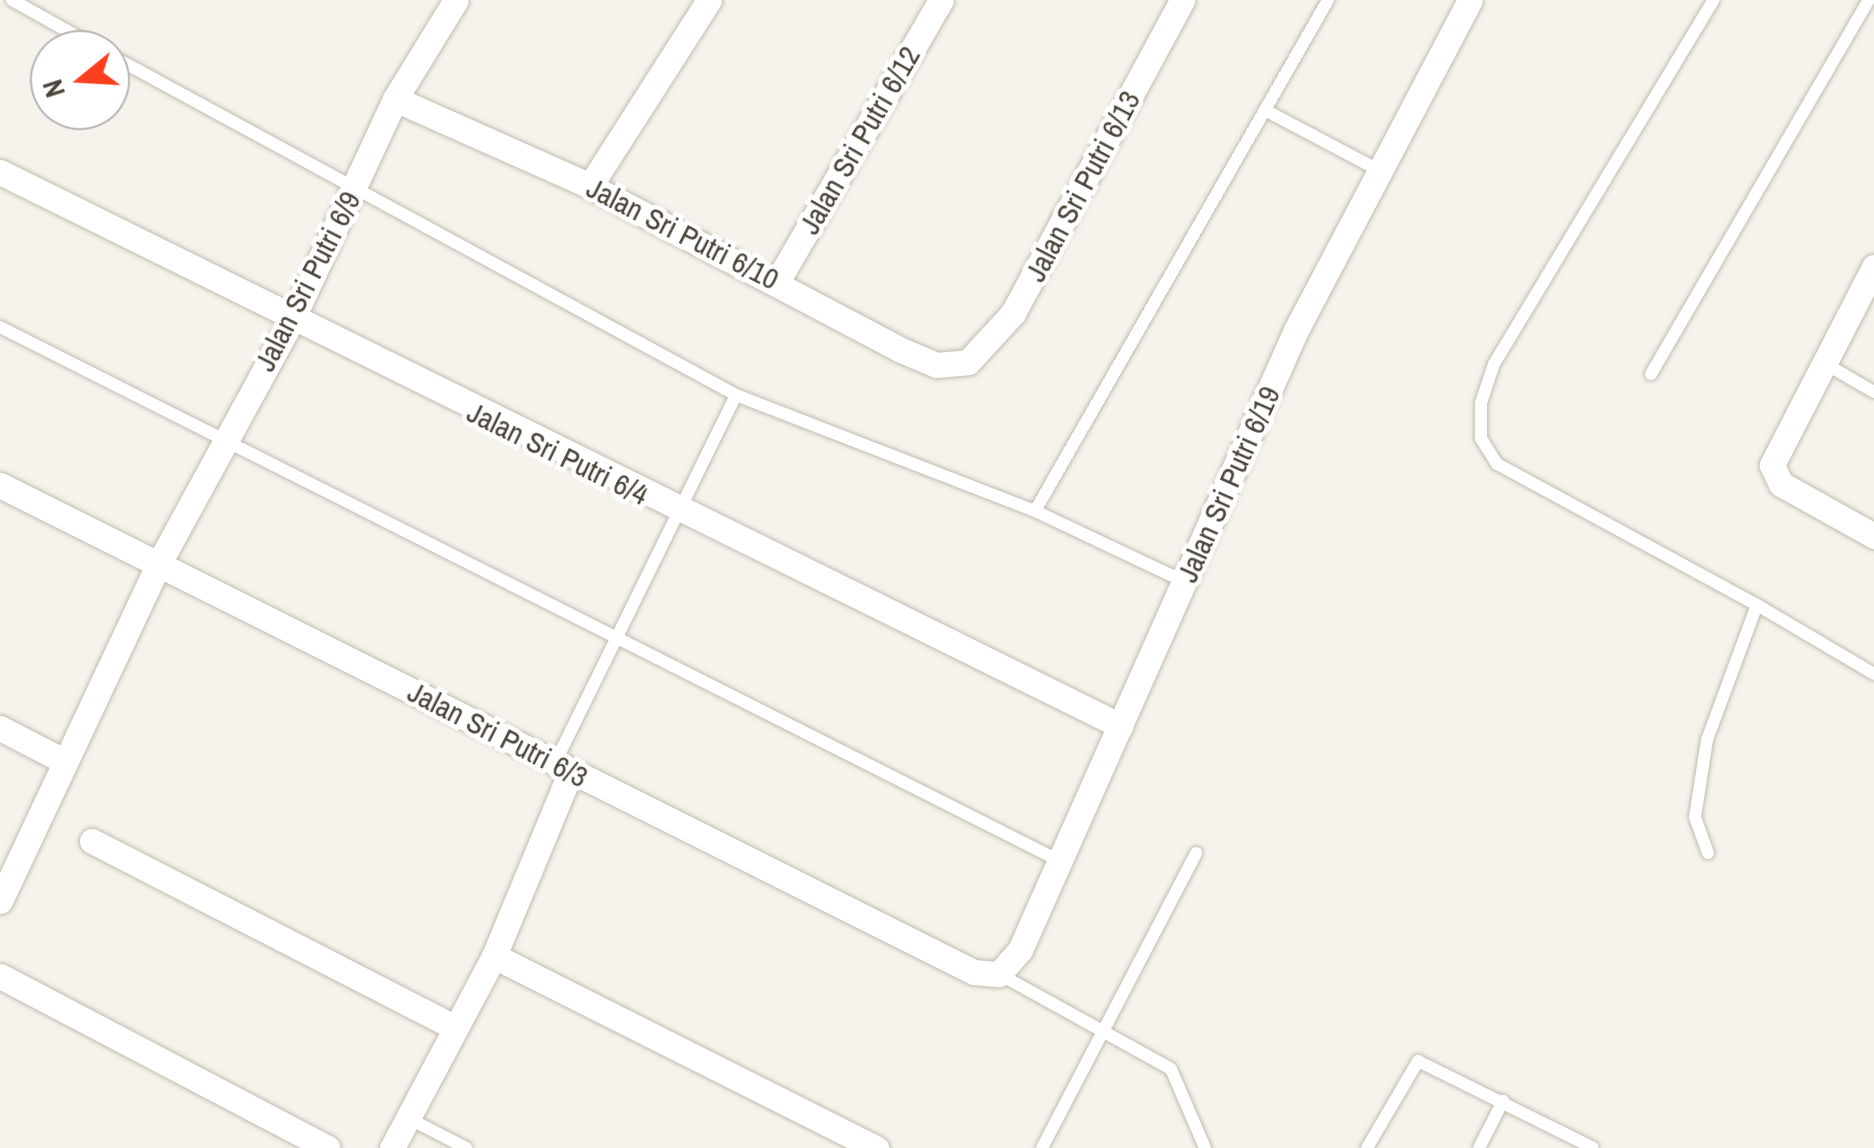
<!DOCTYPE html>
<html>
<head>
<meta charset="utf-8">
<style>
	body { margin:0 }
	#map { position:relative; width:1874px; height:1148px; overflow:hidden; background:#f6f3ec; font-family:"Archivo Narrow",sans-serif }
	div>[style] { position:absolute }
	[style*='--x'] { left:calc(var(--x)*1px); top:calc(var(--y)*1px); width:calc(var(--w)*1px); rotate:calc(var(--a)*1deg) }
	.roads { filter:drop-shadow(0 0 2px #c2bbae) drop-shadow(0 0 2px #c2bbae) }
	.lane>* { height:12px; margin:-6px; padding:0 6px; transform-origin:6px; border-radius:6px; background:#fff }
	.street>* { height:25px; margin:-12.5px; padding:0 12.5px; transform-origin:12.5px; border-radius:12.5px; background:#fff }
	span { translate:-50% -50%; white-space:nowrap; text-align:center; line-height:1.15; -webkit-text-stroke:9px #fff; paint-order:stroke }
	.street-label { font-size:30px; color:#4b4439 }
	.north { position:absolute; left:30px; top:30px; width:100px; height:100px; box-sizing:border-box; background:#fff; border:2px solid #b7b4b0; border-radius:50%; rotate:252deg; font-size:28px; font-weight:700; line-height:40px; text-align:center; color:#4b4439 }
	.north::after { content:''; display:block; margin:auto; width:35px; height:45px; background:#fc3f1d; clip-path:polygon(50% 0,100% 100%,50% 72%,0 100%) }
</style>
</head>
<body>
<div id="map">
	<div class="roads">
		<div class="lane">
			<i style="--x:12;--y:0;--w:102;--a:29.3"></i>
			<i style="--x:110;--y:55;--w:712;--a:28.51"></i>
			<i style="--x:736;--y:395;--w:321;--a:21.2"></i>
			<i style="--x:1035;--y:511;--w:166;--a:25.3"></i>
			<i style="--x:1265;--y:110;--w:130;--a:27.9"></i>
			<i style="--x:0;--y:327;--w:1187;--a:26.74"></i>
			<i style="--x:1824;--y:363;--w:58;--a:30.1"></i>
			<i style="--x:1651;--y:374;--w:433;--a:-59.8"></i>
			<i style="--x:1035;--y:511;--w:589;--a:-60.17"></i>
			<i style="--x:1757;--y:605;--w:136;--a:30.5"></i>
			<i style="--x:555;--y:763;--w:410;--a:-63.8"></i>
			<i style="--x:1708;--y:853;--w:38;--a:-110"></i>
			<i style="--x:1695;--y:817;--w:78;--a:-81.1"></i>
			<i style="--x:1707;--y:740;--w:144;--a:-69.7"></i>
			<i style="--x:1757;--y:605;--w:296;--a:-151.5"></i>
			<i style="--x:1497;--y:464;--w:31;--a:-122"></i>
			<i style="--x:1481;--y:438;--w:35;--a:-90"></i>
			<i style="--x:1481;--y:403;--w:41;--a:-71.6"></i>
			<i style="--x:1494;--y:364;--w:425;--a:-58.9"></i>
			<i style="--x:999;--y:974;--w:196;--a:28.9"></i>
			<i style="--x:1171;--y:1069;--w:86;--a:66.7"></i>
			<i style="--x:406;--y:1117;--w:68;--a:27.3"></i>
			<i style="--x:1042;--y:1148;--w:333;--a:-62.4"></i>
			<i style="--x:1367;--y:1148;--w:101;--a:-59.6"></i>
			<i style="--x:1418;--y:1061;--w:195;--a:26.4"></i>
			<i style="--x:1479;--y:1148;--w:53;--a:-62.9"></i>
		</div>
		<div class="street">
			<i style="--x:395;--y:99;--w:214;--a:24"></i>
			<i style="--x:590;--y:186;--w:352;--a:27.8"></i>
			<i style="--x:901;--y:350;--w:38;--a:23"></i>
			<i style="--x:936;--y:365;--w:32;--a:-5"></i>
			<i style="--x:968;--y:362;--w:67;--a:-47.4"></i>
			<i style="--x:1013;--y:313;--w:356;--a:-61.6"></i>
			<i style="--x:0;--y:172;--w:1250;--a:26.3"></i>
			<i style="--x:590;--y:186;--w:221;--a:-57.4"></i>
			<i style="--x:1874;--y:267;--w:223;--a:117.3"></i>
			<i style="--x:1772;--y:465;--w:21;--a:65"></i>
			<i style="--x:1781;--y:484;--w:107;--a:29.2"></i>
			<i style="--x:778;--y:280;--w:324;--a:-59.8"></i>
			<i style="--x:0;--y:485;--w:1089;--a:26.57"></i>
			<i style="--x:974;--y:972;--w:25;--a:5"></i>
			<i style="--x:999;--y:974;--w:32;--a:-49"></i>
			<i style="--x:1020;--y:950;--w:679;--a:-66"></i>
			<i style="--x:1296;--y:330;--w:373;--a:-62.2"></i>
			<i style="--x:0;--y:728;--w:70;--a:27.3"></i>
			<i style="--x:92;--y:841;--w:403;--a:27.2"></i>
			<i style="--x:0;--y:901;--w:374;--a:-64.8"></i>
			<i style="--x:159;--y:563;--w:275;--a:-61.3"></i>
			<i style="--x:291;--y:322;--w:246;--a:-65"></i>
			<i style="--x:395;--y:99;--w:116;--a:-58.4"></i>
			<i style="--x:494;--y:956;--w:428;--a:26.7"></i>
			<i style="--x:0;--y:976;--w:370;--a:27.7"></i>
			<i style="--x:392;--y:1148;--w:217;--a:-62"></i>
			<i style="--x:494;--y:956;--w:200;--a:-67.4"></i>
		</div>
	</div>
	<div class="street-label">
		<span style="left:859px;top:140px;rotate:-60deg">Jalan Sri Putri 6/12</span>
		<span style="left:1082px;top:186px;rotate:-62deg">Jalan Sri Putri 6/13</span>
		<span style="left:683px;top:233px;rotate:27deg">Jalan Sri Putri 6/10</span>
		<span style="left:307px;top:281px;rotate:-63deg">Jalan Sri Putri 6/9</span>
		<span style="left:558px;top:453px;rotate:26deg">Jalan Sri Putri 6/4</span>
		<span style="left:1228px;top:484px;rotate:-66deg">Jalan Sri Putri 6/19</span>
		<span style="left:498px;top:734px;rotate:27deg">Jalan Sri Putri 6/3</span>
	</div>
	<div class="north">N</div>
</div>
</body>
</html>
